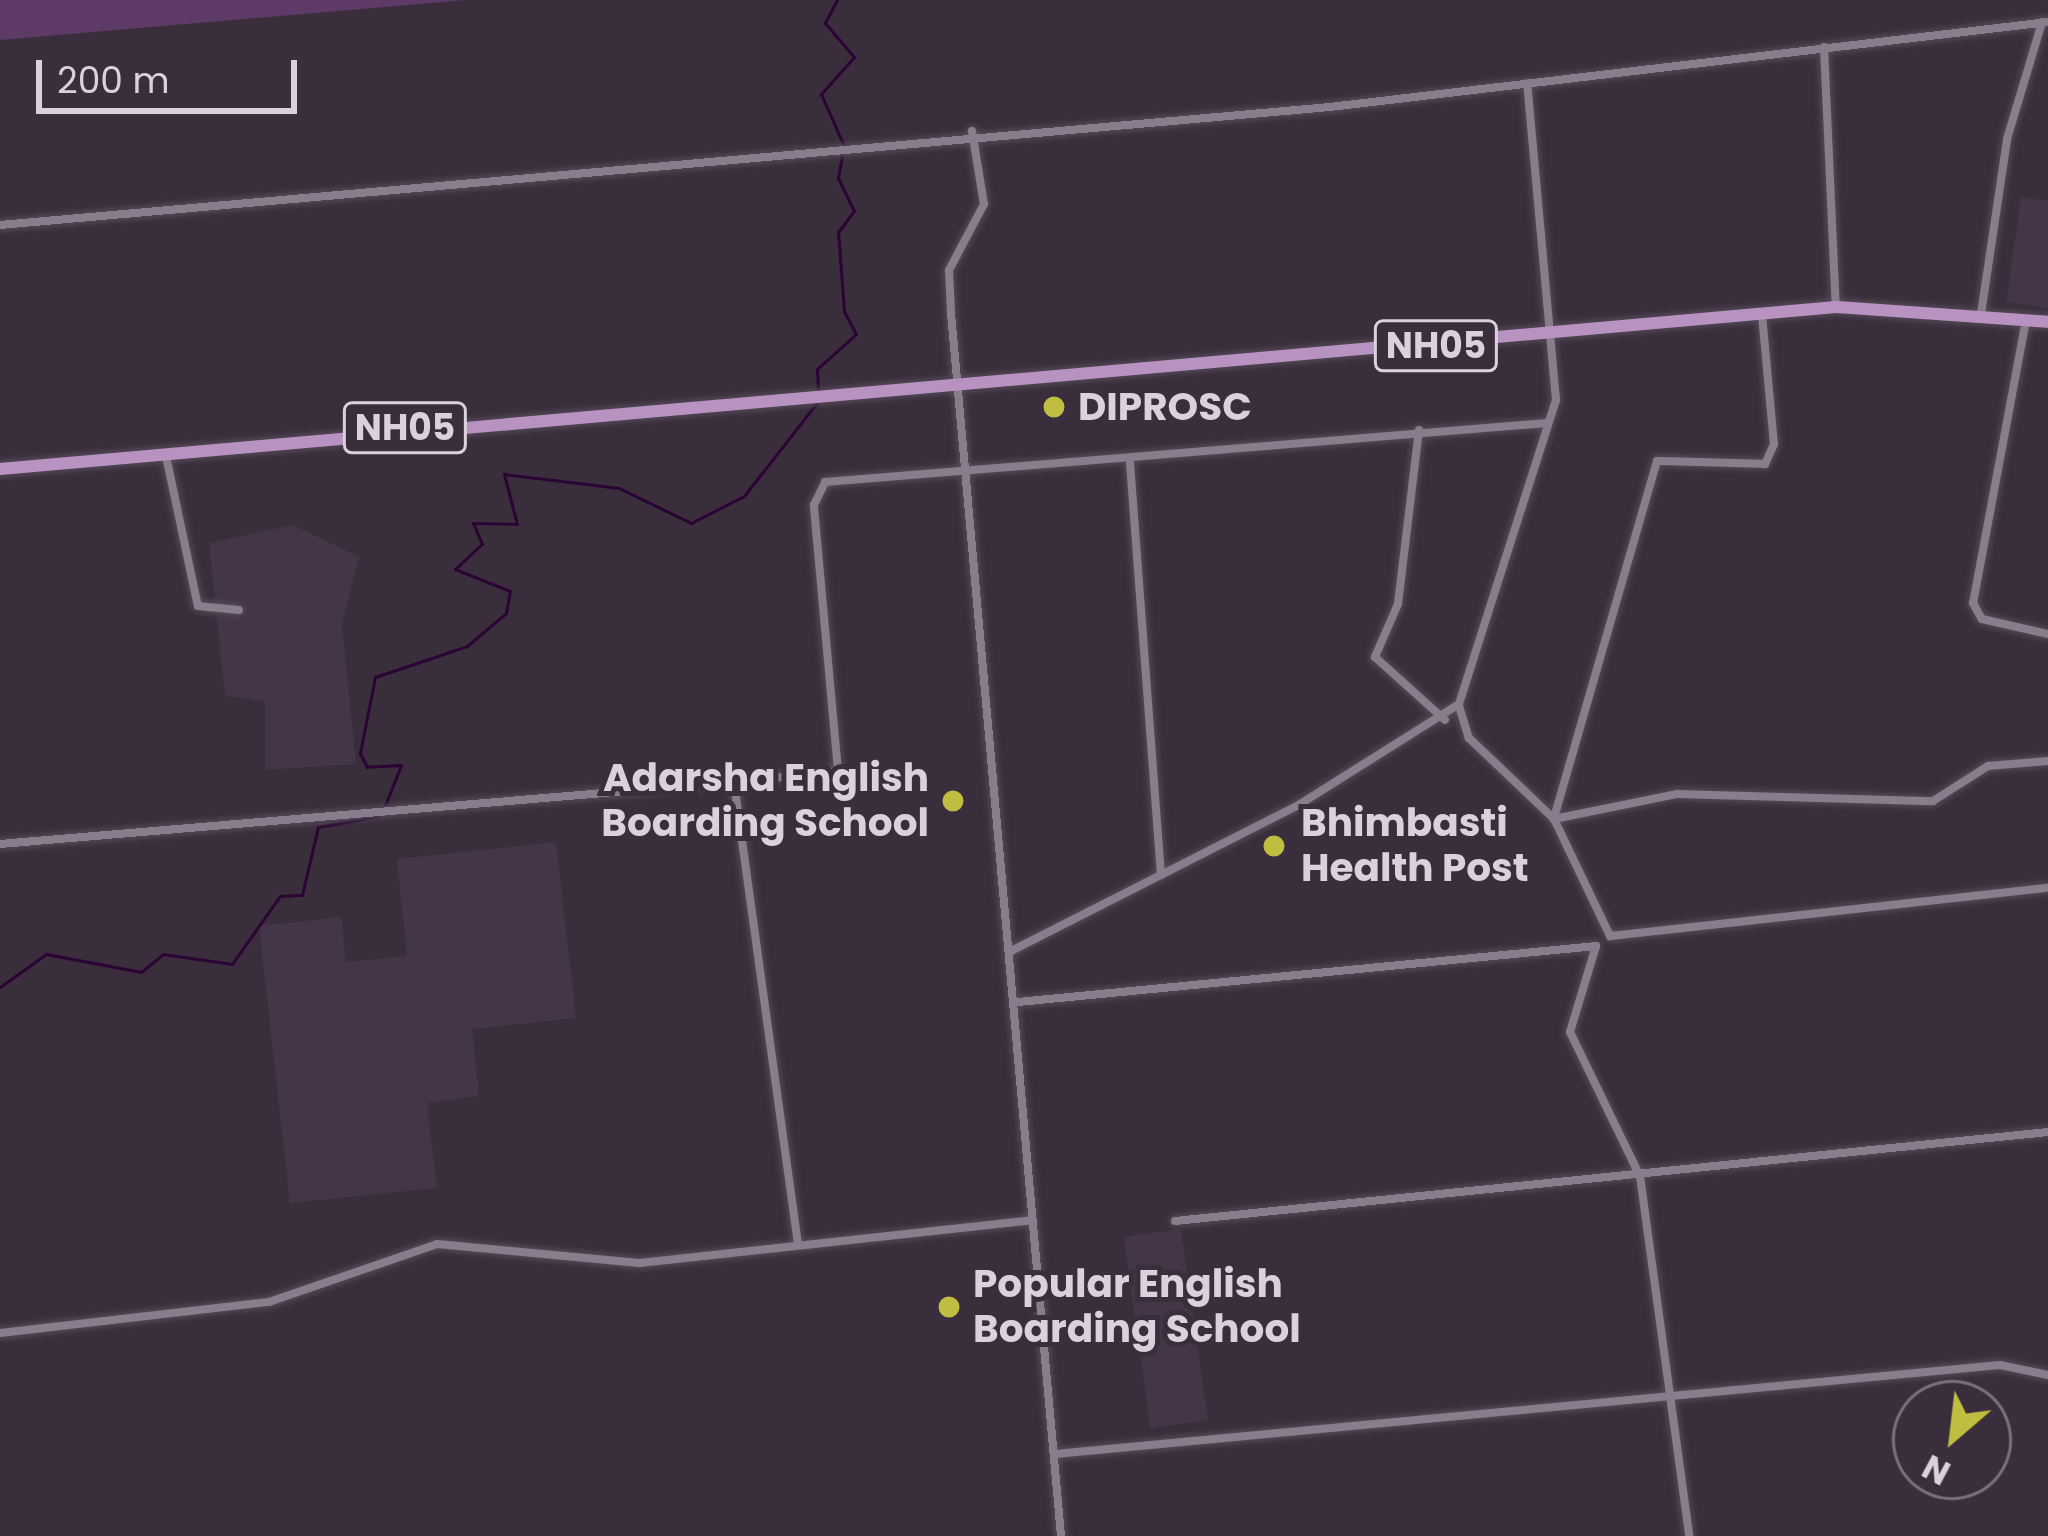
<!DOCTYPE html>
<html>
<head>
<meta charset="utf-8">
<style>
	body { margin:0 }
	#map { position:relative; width:2048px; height:1536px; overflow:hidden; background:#3a2e3d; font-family:Poppins,sans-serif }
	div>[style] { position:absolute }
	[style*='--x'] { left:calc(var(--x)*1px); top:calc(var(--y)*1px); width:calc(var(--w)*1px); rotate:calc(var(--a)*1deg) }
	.built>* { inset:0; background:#453549; transform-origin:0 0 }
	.green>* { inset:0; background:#5d3b66 }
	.stream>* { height:3px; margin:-1.5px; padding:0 1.5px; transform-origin:1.5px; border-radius:1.5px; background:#2b0434 }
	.roads { filter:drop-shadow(0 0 3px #554a57) drop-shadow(0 0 3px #554a57) }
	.minor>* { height:8px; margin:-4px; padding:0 4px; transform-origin:4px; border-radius:4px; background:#897c8d }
	.primary>* { height:12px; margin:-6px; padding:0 6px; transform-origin:6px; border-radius:6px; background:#b893c2 }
	.dots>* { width:33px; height:33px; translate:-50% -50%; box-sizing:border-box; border:6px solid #3a2e3d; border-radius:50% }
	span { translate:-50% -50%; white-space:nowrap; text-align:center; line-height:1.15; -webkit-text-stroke:10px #3a2e3d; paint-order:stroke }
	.shield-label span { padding:3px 9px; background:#3a2e3d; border:3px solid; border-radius:9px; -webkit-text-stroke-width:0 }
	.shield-label { font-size:36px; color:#d9d1db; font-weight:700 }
	.poi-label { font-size:39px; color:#d9d1db; font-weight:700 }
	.left { translate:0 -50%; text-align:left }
	.right { translate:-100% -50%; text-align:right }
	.north { position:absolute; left:1892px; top:1380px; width:120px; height:120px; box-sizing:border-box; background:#3a2e3d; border:3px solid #7a6f7c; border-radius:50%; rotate:208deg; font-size:33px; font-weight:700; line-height:48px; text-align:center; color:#d9d1db }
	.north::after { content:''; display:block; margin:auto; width:42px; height:54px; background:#bfbe41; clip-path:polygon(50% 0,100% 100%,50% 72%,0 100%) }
	.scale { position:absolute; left:36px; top:60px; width:261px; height:54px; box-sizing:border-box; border:6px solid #d9d1db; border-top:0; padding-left:15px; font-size:36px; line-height:42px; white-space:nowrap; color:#d9d1db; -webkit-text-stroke:9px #3a2e3d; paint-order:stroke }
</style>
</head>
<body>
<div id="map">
	<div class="built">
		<i style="clip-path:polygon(2021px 197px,2048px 201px,2048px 308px,2006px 302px)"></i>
		<i style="clip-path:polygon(293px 525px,359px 557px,342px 625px,356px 764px,265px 770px,265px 701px,225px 696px,209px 543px)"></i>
		<i style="clip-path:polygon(556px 842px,576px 1018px,472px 1029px,479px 1096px,427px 1103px,437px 1188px,290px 1203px,259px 926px,341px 917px,346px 962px,407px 956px,397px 859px)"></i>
		<i style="left:1181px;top:1229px;width:193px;height:58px;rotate:82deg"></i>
	</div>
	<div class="green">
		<i style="clip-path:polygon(0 0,466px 0,0 40px)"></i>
	</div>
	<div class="stream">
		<i style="--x:837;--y:0;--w:26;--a:118"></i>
		<i style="--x:825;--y:23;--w:45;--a:49.5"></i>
		<i style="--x:854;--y:57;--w:50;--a:131.7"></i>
		<i style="--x:821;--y:94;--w:57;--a:66.1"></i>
		<i style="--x:818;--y:390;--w:21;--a:-93"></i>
		<i style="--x:817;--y:369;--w:52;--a:-41.9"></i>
		<i style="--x:856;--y:334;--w:26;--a:-118"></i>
		<i style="--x:844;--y:311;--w:79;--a:-94.3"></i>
		<i style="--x:838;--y:232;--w:26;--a:-53"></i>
		<i style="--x:854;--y:211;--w:37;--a:-116"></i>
		<i style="--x:838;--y:178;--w:23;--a:-80"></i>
		<i style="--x:384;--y:808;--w:46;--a:-68.4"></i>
		<i style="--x:401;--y:765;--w:34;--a:177"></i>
		<i style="--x:367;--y:767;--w:16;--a:-117"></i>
		<i style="--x:360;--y:753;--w:77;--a:-78.8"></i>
		<i style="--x:375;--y:677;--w:97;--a:-18.6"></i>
		<i style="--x:467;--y:646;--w:51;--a:-40.2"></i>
		<i style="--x:506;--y:613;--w:22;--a:-80"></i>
		<i style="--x:510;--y:591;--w:59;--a:-158.2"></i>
		<i style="--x:455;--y:569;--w:37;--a:-43"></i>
		<i style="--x:482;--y:544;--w:23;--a:-113"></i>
		<i style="--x:473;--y:523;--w:44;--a:1.3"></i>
		<i style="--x:517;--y:524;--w:52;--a:-104.6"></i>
		<i style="--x:504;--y:474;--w:116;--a:6.9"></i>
		<i style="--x:619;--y:488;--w:80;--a:25.9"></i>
		<i style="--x:691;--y:523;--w:59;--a:-27"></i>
		<i style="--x:744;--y:496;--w:122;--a:-52"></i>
		<i style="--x:0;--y:987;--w:57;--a:-35.7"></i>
		<i style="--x:46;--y:954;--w:97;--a:10.7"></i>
		<i style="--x:141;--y:972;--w:28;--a:-39"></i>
		<i style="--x:163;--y:954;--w:70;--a:8.2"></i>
		<i style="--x:232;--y:964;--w:83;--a:-54.8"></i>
		<i style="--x:280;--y:896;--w:22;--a:-3"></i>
		<i style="--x:302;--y:895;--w:70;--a:-76.8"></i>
		<i style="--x:318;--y:827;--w:62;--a:-10.2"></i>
	</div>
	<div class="roads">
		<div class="minor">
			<i style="--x:1824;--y:47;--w:260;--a:87.4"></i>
			<i style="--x:972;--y:131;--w:74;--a:80.7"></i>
			<i style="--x:984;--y:204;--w:75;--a:117.9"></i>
			<i style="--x:949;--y:270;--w:43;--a:87.3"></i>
			<i style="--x:951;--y:313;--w:1228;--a:84.86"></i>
			<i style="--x:0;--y:225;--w:1335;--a:-5.07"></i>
			<i style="--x:1330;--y:107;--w:723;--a:-6.75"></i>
			<i style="--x:1981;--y:314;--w:177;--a:-81.5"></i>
			<i style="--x:2007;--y:139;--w:122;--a:-73.3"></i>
			<i style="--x:1762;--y:315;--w:130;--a:84.7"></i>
			<i style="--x:1774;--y:444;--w:22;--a:114"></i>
			<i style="--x:1765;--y:464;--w:108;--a:-178.4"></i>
			<i style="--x:1657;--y:461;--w:373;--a:106.1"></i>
			<i style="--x:1554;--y:819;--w:126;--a:-11.5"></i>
			<i style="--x:1677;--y:794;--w:256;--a:1.6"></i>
			<i style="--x:1933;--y:801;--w:65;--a:-32.5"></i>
			<i style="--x:1988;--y:766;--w:60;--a:-4.8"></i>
			<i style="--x:2026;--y:320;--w:288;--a:100.6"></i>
			<i style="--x:1973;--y:603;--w:18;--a:61"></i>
			<i style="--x:1982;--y:619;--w:68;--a:12.8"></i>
			<i style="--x:1419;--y:430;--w:175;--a:96.9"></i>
			<i style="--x:1398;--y:604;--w:58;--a:113.5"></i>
			<i style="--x:1375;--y:657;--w:94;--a:42"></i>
			<i style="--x:166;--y:456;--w:153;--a:78"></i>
			<i style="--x:198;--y:606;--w:41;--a:5.6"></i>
			<i style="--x:1130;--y:463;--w:413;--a:85.7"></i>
			<i style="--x:1459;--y:706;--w:34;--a:73"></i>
			<i style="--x:1469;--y:738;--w:117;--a:43.6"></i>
			<i style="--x:1554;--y:819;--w:130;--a:64.4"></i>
			<i style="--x:1610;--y:936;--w:441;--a:-6.3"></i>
			<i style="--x:0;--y:844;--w:736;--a:-4.83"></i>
			<i style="--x:1009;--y:952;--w:323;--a:-26.9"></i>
			<i style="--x:1297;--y:806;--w:191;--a:-32.2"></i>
			<i style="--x:1459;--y:704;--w:319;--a:-72.3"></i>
			<i style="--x:1556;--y:400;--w:318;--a:-95.2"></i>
			<i style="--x:1018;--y:1002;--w:581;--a:-5.53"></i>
			<i style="--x:1596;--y:946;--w:90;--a:106.8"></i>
			<i style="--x:1570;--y:1032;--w:160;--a:64.1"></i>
			<i style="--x:1640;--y:1176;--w:363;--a:82.2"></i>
			<i style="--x:1175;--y:1221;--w:878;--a:-5.82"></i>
			<i style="--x:798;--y:1244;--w:466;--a:-97.9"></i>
			<i style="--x:734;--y:782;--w:105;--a:-6"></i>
			<i style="--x:838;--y:771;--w:267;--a:-95.2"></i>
			<i style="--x:814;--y:505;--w:25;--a:-64"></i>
			<i style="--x:825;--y:482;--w:725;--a:-4.67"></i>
			<i style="--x:0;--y:1333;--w:271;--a:-6.6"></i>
			<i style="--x:269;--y:1302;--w:178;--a:-19"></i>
			<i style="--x:437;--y:1244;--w:203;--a:5.4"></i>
			<i style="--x:639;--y:1263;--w:396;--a:-6.2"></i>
			<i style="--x:1055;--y:1454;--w:949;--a:-5.38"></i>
			<i style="--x:2000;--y:1365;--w:49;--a:11.8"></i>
		</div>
		<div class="primary">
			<i style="--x:0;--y:469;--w:1843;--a:-5.04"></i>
			<i style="--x:1836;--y:307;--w:213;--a:4"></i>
		</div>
	</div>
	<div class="dots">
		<i style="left:1054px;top:407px;background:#bfbe41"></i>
		<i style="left:953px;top:801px;background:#bfbe41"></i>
		<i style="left:1274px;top:846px;background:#bfbe41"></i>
		<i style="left:949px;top:1307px;background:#bfbe41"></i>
	</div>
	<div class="shield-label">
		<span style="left:1436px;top:346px">NH05</span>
		<span style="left:405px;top:428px">NH05</span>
	</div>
	<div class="poi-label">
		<span class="left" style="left:1078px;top:407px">DIPROSC</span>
		<span class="right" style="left:929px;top:801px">Adarsha English<br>Boarding School</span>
		<span class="left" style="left:1301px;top:846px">Bhimbasti<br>Health Post</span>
		<span class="left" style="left:973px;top:1307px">Popular English<br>Boarding School</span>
	</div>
	<div class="north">N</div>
	<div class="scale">200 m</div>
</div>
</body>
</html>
